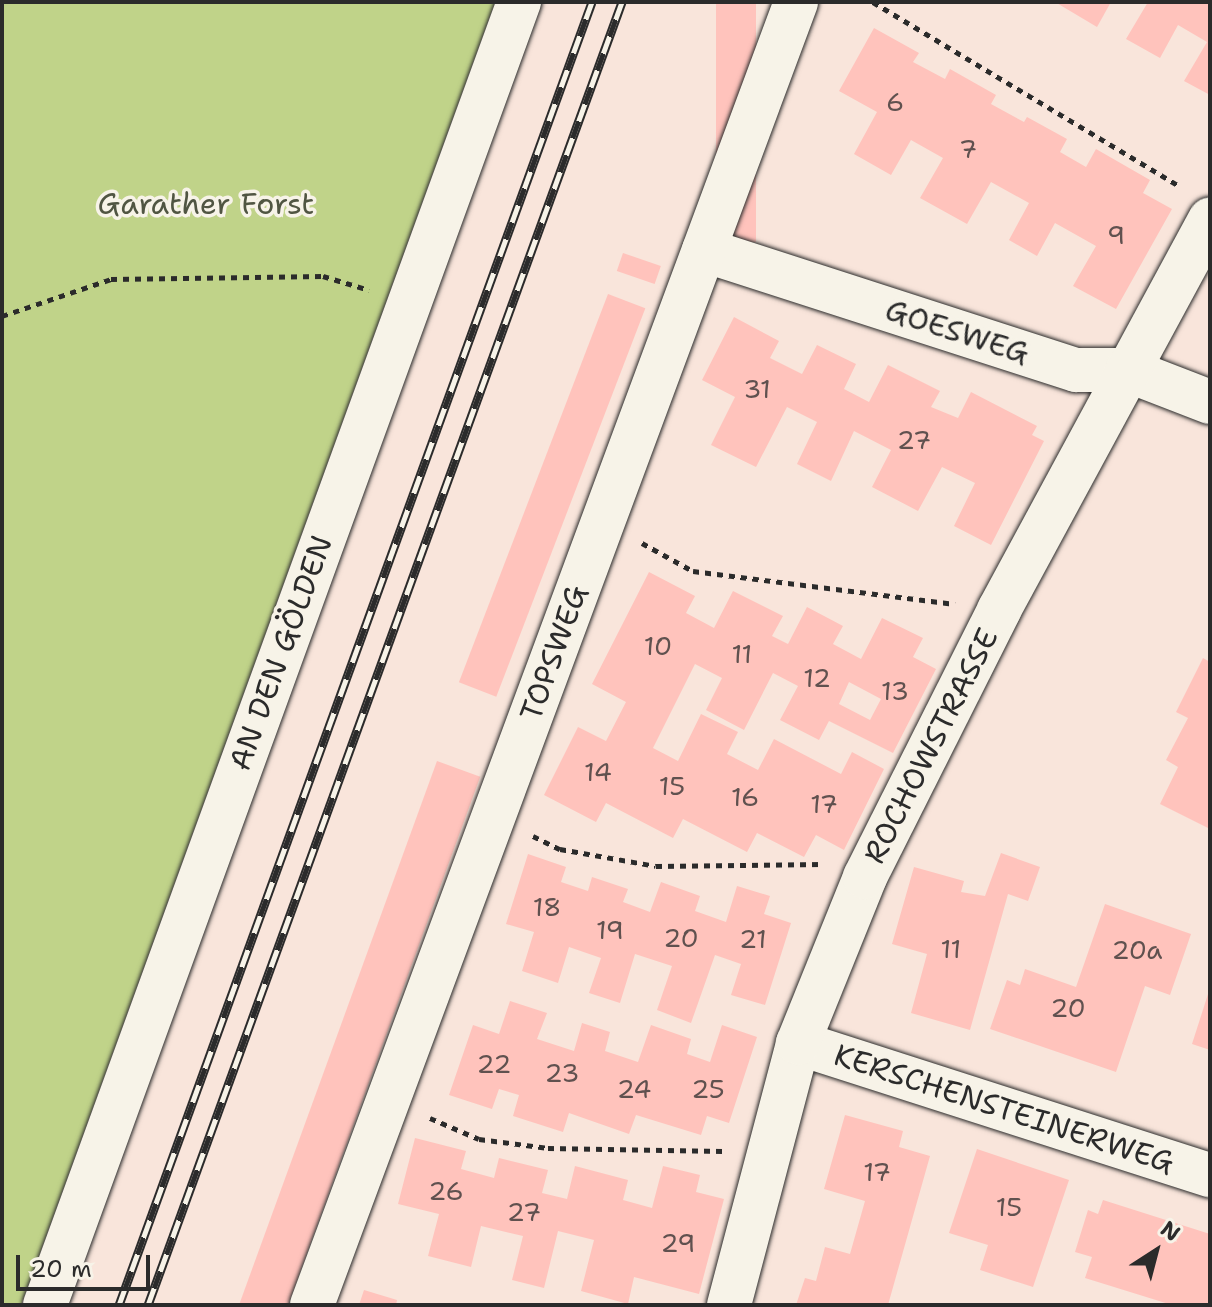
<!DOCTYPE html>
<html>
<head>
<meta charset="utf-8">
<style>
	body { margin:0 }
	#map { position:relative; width:1212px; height:1307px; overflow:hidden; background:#f9e5db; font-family:"Shantell Sans",sans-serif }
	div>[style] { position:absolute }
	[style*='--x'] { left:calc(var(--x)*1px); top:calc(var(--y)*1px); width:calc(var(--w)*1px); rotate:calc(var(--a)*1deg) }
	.green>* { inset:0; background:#c0d389 }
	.building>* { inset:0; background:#ffc3bc; transform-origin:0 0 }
	.path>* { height:5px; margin-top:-2.5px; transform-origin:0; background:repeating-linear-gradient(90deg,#2b2b2b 0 6px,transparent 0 12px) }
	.roads { filter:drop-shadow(0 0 2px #2b2b2b) drop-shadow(0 0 2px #2b2b2b) }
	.minor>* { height:44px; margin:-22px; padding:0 22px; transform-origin:22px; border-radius:22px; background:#f7f3e8 }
	.rail>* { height:9px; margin-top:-4.5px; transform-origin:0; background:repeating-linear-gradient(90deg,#f7f3e8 0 18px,#2b2b2b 0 36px); box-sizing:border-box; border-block:2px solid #2b2b2b }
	span { translate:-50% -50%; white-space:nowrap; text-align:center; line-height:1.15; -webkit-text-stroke:7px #f7f3e8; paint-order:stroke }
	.number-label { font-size:26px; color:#60514f }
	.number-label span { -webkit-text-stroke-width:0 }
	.park-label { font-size:30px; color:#505542 }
	.street-label { font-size:30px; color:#2b2b2b }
	.frame { position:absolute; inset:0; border:4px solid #2b2b2b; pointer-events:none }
	.north { position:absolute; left:1116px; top:1211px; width:80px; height:80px; -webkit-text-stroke:6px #f7f3e8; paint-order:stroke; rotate:36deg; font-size:22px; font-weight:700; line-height:32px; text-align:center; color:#2b2b2b }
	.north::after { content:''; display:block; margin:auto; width:28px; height:36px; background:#2b2b2b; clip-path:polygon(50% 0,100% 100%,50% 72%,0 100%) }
	.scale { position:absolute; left:16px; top:1255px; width:134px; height:36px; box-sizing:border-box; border:4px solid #2b2b2b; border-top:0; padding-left:10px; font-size:24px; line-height:28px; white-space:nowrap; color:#2b2b2b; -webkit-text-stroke:6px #f7f3e8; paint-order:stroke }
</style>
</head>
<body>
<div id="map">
	<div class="green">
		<i style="clip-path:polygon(2px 2px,495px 2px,21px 1305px,2px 1305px)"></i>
	</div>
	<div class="building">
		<i style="left:716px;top:2px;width:40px;height:240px"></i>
		<i style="clip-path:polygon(1055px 2px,1111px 2px,1097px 27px)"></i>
		<i style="clip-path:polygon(1148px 2px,1210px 2px,1210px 95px,1184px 81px,1207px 42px,1178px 25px,1160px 58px,1126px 39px)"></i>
		<i style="clip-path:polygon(874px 28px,919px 53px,913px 62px,945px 79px,950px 69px,996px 95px,991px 104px,1024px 122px,1027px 117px,1067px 139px,1060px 152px,1086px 167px,1096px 149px,1150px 180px,1143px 193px,1172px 209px,1116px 309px,1073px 286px,1096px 246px,1055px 223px,1037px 256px,1009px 240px,1029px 203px,991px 182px,967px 224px,920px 198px,943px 158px,911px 140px,891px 175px,854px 154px,877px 112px,839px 91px)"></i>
		<i style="left:623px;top:253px;width:40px;height:19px;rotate:19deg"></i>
		<i style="left:608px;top:294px;width:40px;height:416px;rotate:21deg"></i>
		<i style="clip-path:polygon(734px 317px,779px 341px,770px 358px,802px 374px,817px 345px,856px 364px,844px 389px,869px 402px,888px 365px,940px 391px,931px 407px,958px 418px,971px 392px,1037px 426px,1032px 435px,1044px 441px,991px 545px,954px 526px,975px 483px,942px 467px,918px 511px,872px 487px,891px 450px,854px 431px,831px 481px,797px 464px,817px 422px,787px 407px,756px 467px,711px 445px,735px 397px,702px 380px)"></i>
		<i style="clip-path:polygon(evenodd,649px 572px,695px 596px,686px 613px,714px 628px,733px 591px,783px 616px,772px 636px,788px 644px,807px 607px,843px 626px,833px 644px,861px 659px,882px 618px,923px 638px,913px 657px,936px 669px,893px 753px,829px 721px,819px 740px,780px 720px,798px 686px,773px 673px,744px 730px,706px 710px,722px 678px,695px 664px,653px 748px,678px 761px,701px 714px,738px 732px,727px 754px,758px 770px,774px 739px,841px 774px,852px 752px,884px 769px,844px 850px,816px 835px,804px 857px,757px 833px,747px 852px,683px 819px,673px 838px,606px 803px,596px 822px,544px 795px,578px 727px,606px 741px,626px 702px,592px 684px,649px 572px,849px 682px,881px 699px,870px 720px,839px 704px,849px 682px)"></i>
		<i style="clip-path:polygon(1203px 658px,1210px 662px,1210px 829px,1160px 804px,1178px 767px,1166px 760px,1188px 718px,1176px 712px)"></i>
		<i style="left:437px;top:761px;width:46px;height:581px;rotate:20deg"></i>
		<i style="clip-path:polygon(1001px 853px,1040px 867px,1028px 901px,1008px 894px,970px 1030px,911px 1013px,927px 954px,892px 944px,914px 867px,964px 881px,961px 892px,985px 896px)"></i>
		<i style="clip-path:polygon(528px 854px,566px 867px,561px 882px,588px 891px,592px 877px,628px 889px,623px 902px,650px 912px,661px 882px,700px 896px,695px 911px,726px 922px,737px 886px,770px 896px,764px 914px,791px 923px,765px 1005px,731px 995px,741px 964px,715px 955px,691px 1023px,657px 1010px,672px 966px,635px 954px,620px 1003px,589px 993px,601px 958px,569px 947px,558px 983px,522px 971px,534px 932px,506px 924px)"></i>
		<i style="clip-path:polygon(1105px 904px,1191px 934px,1170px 995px,1145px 986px,1116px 1072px,990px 1029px,1007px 980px,1020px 985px,1025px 969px,1076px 987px)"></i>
		<i style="clip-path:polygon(1209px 991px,1210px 991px,1210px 1050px,1192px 1044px)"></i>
		<i style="clip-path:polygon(510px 1001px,547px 1013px,537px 1039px,574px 1051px,582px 1023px,610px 1032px,605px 1051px,638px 1062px,651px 1025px,691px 1039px,687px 1054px,710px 1062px,722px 1025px,757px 1037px,729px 1123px,707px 1116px,701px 1135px,636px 1115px,629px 1134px,569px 1113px,563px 1132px,513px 1116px,519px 1095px,499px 1089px,492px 1109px,449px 1095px,473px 1025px,499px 1034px)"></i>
		<i style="clip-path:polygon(845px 1115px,903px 1131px,899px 1147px,930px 1156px,888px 1305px,796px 1305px,805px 1278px,816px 1281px,825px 1247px,850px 1254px,865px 1201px,824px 1189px)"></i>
		<i style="clip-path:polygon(415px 1138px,466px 1151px,461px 1169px,494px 1178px,499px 1158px,548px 1170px,542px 1193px,567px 1199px,575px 1166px,628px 1180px,623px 1200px,652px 1208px,663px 1166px,700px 1175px,696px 1192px,724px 1199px,699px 1294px,634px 1277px,628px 1304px,581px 1291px,594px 1240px,558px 1231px,544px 1288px,512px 1280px,523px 1236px,481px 1226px,471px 1267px,428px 1256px,439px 1214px,398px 1204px)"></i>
		<i style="clip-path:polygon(977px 1149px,1069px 1180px,1033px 1287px,980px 1270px,988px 1245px,949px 1233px)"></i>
		<i style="clip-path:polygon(1103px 1200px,1210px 1234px,1210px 1305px,1172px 1305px,1085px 1278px,1092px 1257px,1075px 1252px,1088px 1210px,1098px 1214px)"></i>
		<i style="clip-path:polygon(364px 1290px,397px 1300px,396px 1305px,359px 1305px)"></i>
	</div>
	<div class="path">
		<i style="--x:873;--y:2;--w:359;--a:31"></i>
		<i style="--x:2;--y:316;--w:115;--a:-18.7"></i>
		<i style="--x:111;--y:279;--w:212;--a:-0.8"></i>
		<i style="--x:323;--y:276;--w:48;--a:16.9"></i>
		<i style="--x:642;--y:543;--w:58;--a:28.8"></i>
		<i style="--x:693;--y:571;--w:264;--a:7.2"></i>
		<i style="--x:533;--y:836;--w:30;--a:26"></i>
		<i style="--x:560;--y:849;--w:97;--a:10"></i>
		<i style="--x:656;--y:866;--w:167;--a:-0.7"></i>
		<i style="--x:430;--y:1118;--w:53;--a:23.2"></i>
		<i style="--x:479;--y:1139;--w:70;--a:7.4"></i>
		<i style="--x:548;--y:1148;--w:175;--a:1"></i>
	</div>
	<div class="roads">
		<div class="minor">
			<i style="--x:704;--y:250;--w:391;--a:17.9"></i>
			<i style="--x:1076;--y:370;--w:51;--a:0"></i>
			<i style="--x:1127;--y:370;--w:89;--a:21.1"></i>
			<i style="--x:798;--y:1043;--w:433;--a:17.8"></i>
			<i style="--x:45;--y:1305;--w:1387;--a:-70.01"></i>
			<i style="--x:312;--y:1305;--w:1390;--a:-69.62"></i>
			<i style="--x:729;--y:1305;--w:271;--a:-75.2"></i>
			<i style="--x:798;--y:1043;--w:179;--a:-68"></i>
			<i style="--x:865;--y:877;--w:299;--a:-63.3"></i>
			<i style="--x:999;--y:610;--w:444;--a:-61.6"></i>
		</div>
	</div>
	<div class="rail">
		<i style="--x:119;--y:1305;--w:1386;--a:-70.05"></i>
		<i style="--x:148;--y:1305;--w:1387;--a:-70.01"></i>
	</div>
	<div class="number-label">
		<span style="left:895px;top:102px">6</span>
		<span style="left:968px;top:149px">7</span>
		<span style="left:1116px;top:235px">9</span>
		<span style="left:757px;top:389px">31</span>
		<span style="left:914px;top:440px">27</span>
		<span style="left:658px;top:646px">10</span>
		<span style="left:742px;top:654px">11</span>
		<span style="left:817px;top:678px">12</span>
		<span style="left:895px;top:691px">13</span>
		<span style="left:598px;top:772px">14</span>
		<span style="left:672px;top:786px">15</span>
		<span style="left:745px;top:797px">16</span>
		<span style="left:824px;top:804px">17</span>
		<span style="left:547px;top:907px">18</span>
		<span style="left:610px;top:930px">19</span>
		<span style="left:681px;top:938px">20</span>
		<span style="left:753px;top:939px">21</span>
		<span style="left:951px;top:949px">11</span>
		<span style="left:1137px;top:950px">20a</span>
		<span style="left:1068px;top:1008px">20</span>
		<span style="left:494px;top:1064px">22</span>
		<span style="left:562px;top:1073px">23</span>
		<span style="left:634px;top:1089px">24</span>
		<span style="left:708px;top:1089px">25</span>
		<span style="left:877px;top:1172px">17</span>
		<span style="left:446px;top:1191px">26</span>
		<span style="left:1009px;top:1207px">15</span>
		<span style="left:524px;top:1212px">27</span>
		<span style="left:678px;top:1243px">29</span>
	</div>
	<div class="park-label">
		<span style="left:206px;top:204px">Garather Forst</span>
	</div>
	<div class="street-label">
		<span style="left:957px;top:332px;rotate:18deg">GOESWEG</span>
		<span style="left:281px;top:653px;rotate:-70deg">AN DEN GÖLDEN</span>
		<span style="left:554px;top:653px;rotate:-70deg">TOPSWEG</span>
		<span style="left:931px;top:746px;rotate:-63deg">ROCHOWSTRASSE</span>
		<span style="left:1004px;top:1109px;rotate:18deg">KERSCHENSTEINERWEG</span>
	</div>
	<div class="frame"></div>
	<div class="north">N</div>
	<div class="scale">20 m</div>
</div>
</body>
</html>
